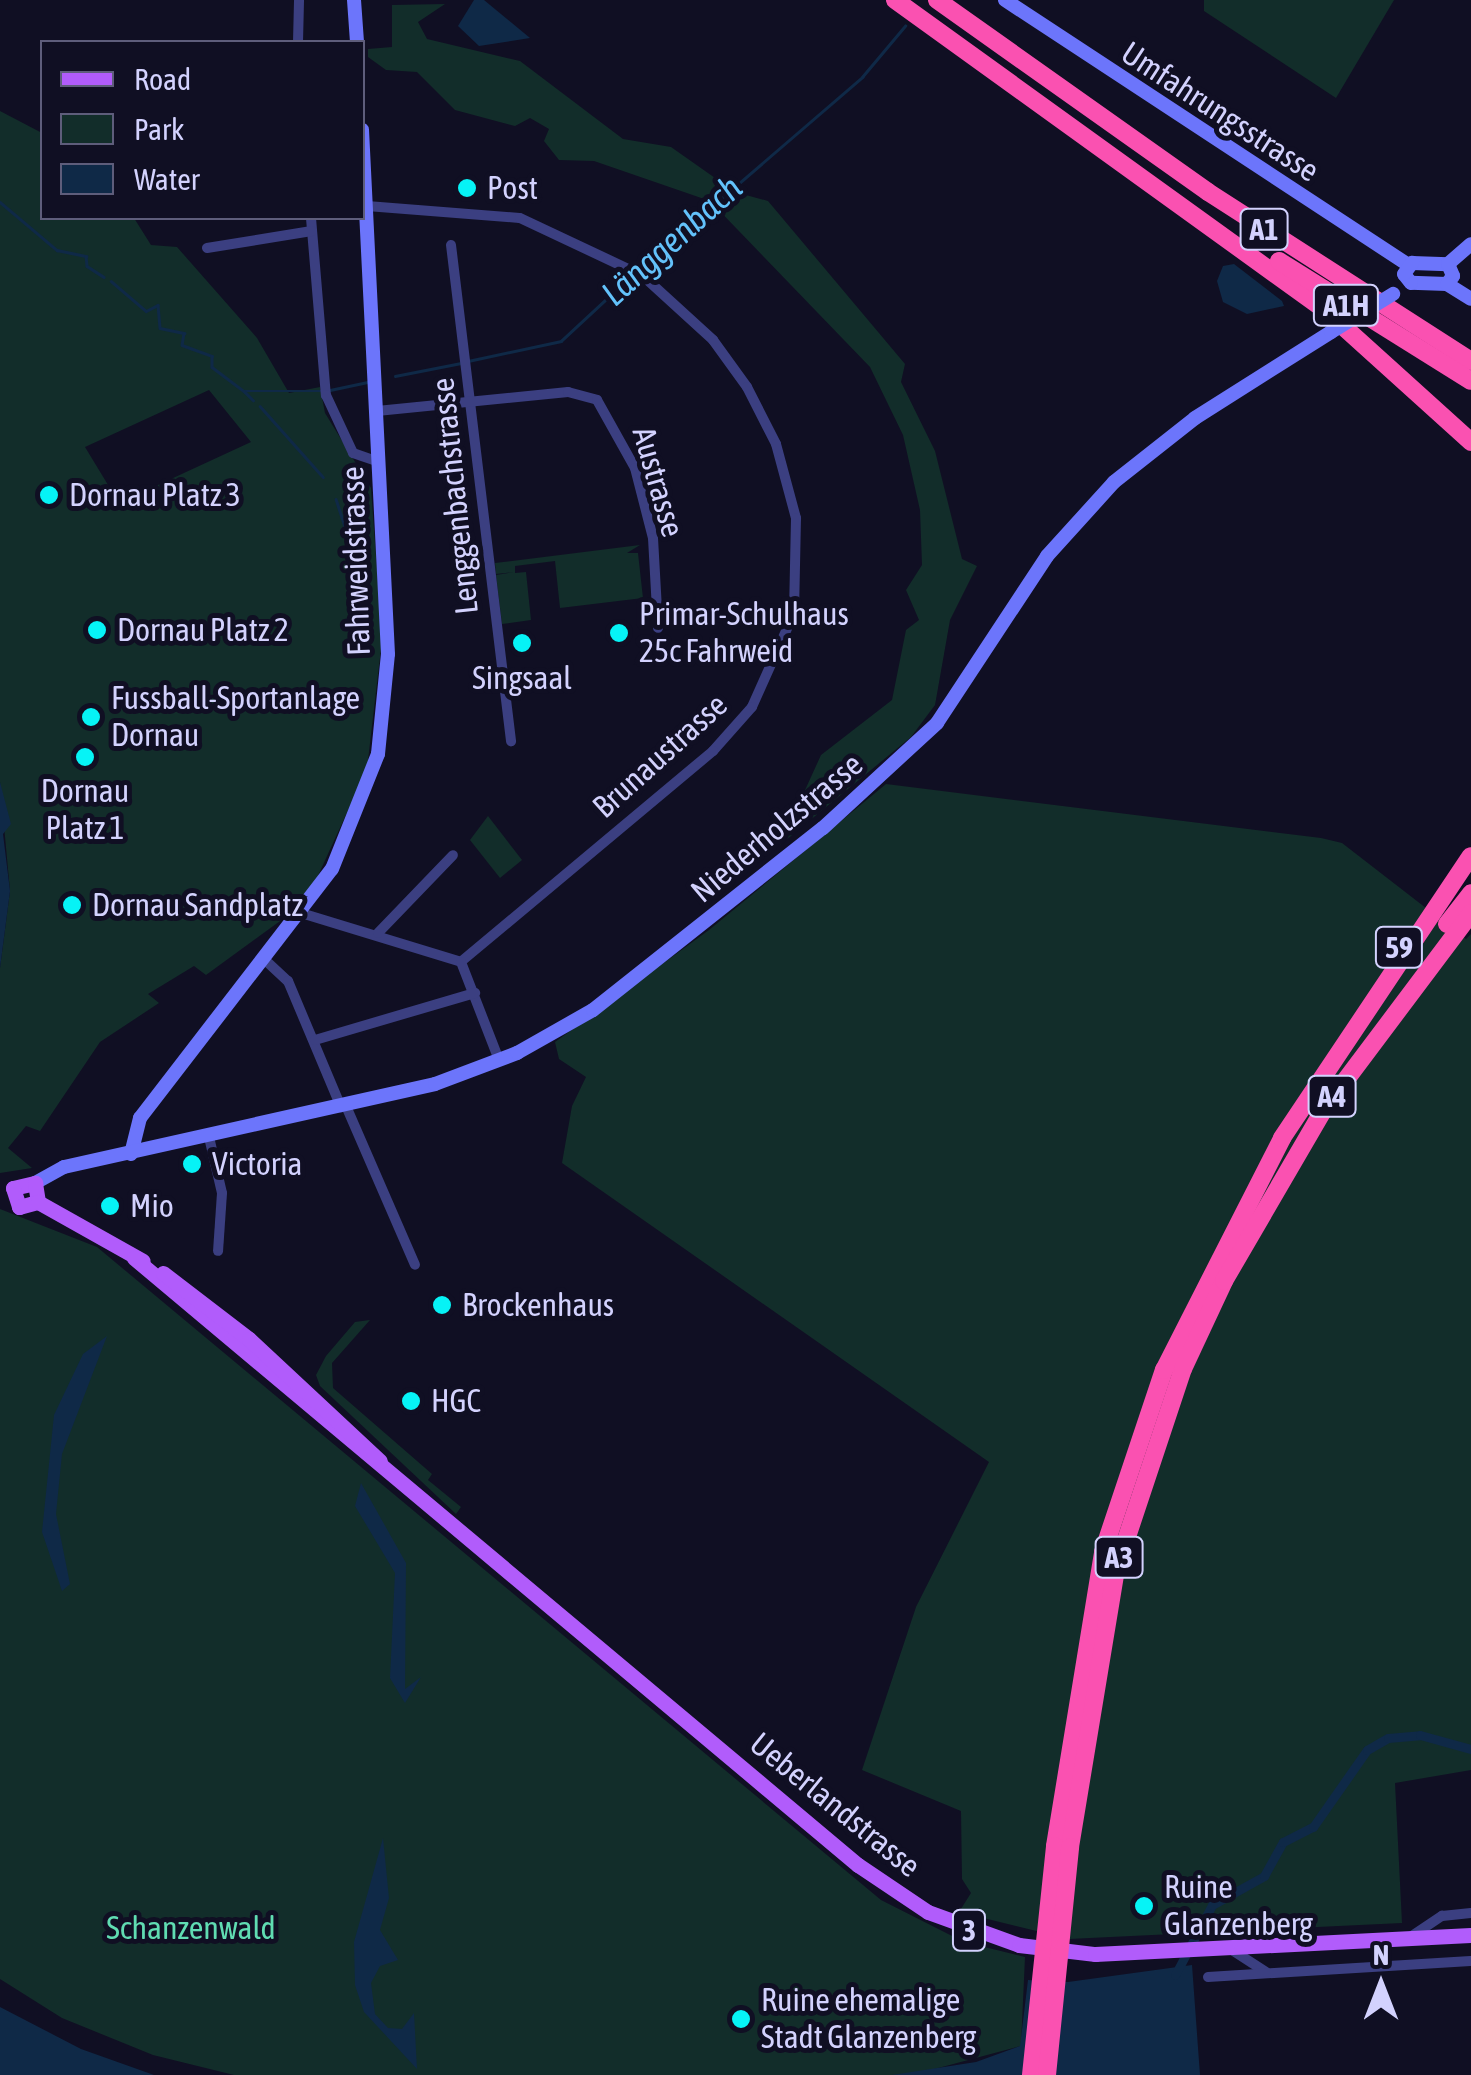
<!DOCTYPE html>
<html>
<head>
<meta charset="utf-8">
<style>
	body { margin:0 }
	#map { position:relative; width:1471px; height:2075px; overflow:hidden; background:#100f23; font-family:"Asap Condensed",sans-serif }
	div>[style] { position:absolute }
	[style*='--x'] { left:calc(var(--x)*1px); top:calc(var(--y)*1px); width:calc(var(--w)*1px); rotate:calc(var(--a)*1deg) }
	.green>* { inset:0; background:#122d2a }
	.water>* { inset:0; background:#0f2947 }
	.stream>* { height:2.5px; margin:-1.25px; padding:0 1.25px; transform-origin:1.25px; border-radius:1.25px; background:#0f2947 }
	.canal>* { height:9px; margin:-4.5px; padding:0 4.5px; transform-origin:4.5px; border-radius:4.5px; background:#0f2947 }
	.street>* { height:10px; margin:-5px; padding:0 5px; transform-origin:5px; border-radius:5px; background:#3b3f81 }
	.secondary>* { height:14px; margin:-7px; padding:0 7px; transform-origin:7px; border-radius:7px; background:#6c75fb }
	.primary>* { height:15px; margin:-7.5px; padding:0 7.5px; transform-origin:7.5px; border-radius:7.5px; background:#b15cfb }
	.highway>* { height:18px; margin:-9px; padding:0 9px; transform-origin:9px; border-radius:9px; background:#fa51b1 }
	.secondary-bridge>* { height:14px; margin:-7px; padding:0 7px; transform-origin:7px; border-radius:7px; background:#6c75fb }
	.highway-bridge>* { height:18px; margin:-9px; padding:0 9px; transform-origin:9px; border-radius:9px; background:#fa51b1 }
	.dots>* { width:28px; height:28px; translate:-50% -50%; box-sizing:border-box; border:5px solid #100f23; border-radius:50% }
	span { translate:-50% -50%; white-space:nowrap; text-align:center; line-height:1.15; -webkit-text-stroke:10px #100f23; paint-order:stroke }
	.shield-label span { padding:2px 8px; background:#100f23; border:2px solid; border-radius:8px; -webkit-text-stroke-width:0 }
	.shield-label { font-size:30px; color:#d3d2fe; font-weight:700 }
	.street-label { font-size:32px; color:#d3d2fe }
	.poi-label { font-size:32px; color:#d3d2fe }
	.left { translate:0 -50%; text-align:left }
	.park-label { font-size:32px; color:#60dcb2 }
	.water-label { font-size:35px; color:#63c2fb; font-style:italic }
	.legend { position:absolute; left:40px; top:40px; width:325px; height:180px; box-sizing:border-box; background:#100f23; border:2px solid #5e5d7b; margin:0; padding:12px 18px; list-style:none; font-size:30px; color:#d3d2fe }
	.legend li { display:flex; align-items:center; gap:20px; height:50px }
	.legend b { width:50px; border:2px solid #5e5d7b }
	.north { position:absolute; left:1331px; top:1935px; width:100px; height:100px; -webkit-text-stroke:8px #100f23; paint-order:stroke; rotate:0deg; font-size:28px; font-weight:700; line-height:40px; text-align:center; color:#d3d2fe }
	.north::after { content:''; display:block; margin:auto; width:35px; height:45px; background:#d3d2fe; clip-path:polygon(50% 0,100% 100%,50% 72%,0 100%) }
</style>
</head>
<body>
<div id="map">
	<div class="green">
		<i style="clip-path:polygon(1204px 0,1394px 0,1336px 98px,1204px 11px)"></i>
		<i style="clip-path:polygon(445px 4px,418px 22px,427px 39px,520px 61px,623px 139px,671px 147px,735px 192px,768px 201px,905px 364px,901px 382px,935px 451px,962px 559px,977px 566px,950px 620px,935px 705px,911px 737px,780px 845px,821px 755px,892px 700px,906px 630px,919px 620px,906px 590px,922px 565px,920px 510px,903px 435px,870px 367px,710px 201px,594px 161px,559px 160px,544px 141px,549px 129px,530px 118px,515px 126px,455px 110px,417px 72px,386px 70px,368px 57px,368px 49px,392px 47px,392px 5px)"></i>
		<i style="clip-path:polygon(evenodd,0 111px,42px 133px,42px 218px,134px 218px,151px 245px,177px 247px,257px 338px,289px 393px,320px 387px,325px 413px,371px 488px,382px 640px,367px 769px,316px 880px,287px 916px,206px 975px,194px 966px,148px 994px,159px 1003px,100px 1042px,40px 1131px,26px 1126px,8px 1148px,32px 1168px,0 1173px,0 968px,10px 891px,0 782px,0 111px,209px 390px,251px 442px,119px 503px,85px 447px,209px 390px)"></i>
		<i style="clip-path:polygon(640px 545px,627px 553px,638px 553px,643px 598px,560px 608px,555px 561px,515px 566px,515px 573px,526px 572px,531px 620px,502px 624px,496px 575px,514px 572px,496px 574px,495px 563px)"></i>
		<i style="clip-path:polygon(886px 784px,1321px 838px,1342px 843px,1466px 939px,1471px 934px,1471px 1770px,1395px 1783px,1402px 1923px,1069px 1939px,959px 1912px,971px 1893px,962px 1879px,961px 1811px,862px 1770px,916px 1607px,989px 1462px,562px 1163px,572px 1106px,586px 1077px,559px 1059px,555px 1042px,709px 930px)"></i>
		<i style="clip-path:polygon(488px 816px,522px 860px,500px 878px,470px 840px)"></i>
		<i style="clip-path:polygon(0 1209px,97px 1247px,881px 1900px,964px 1942px,1025px 1957px,1021px 2046px,912px 2075px,234px 2075px,153px 2055px,62px 2018px,0 1979px)"></i>
		<i style="clip-path:polygon(370px 1320px,332px 1363px,333px 1388px,432px 1474px,428px 1480px,461px 1507px,456px 1514px,320px 1386px,316px 1375px,326px 1356px,355px 1322px)"></i>
	</div>
	<div class="water">
		<i style="clip-path:polygon(474px 0,484px 0,530px 38px,479px 46px,458px 26px)"></i>
		<i style="clip-path:polygon(1234px 264px,1282px 301px,1284px 306px,1247px 314px,1223px 302px,1217px 281px,1223px 266px)"></i>
		<i style="clip-path:polygon(0 782px,11px 824px,3px 834px,10px 891px,0 968px)"></i>
		<i style="clip-path:polygon(107px 1336px,62px 1454px,56px 1514px,70px 1584px,62px 1591px,42px 1532px,54px 1415px,83px 1354px)"></i>
		<i style="clip-path:polygon(361px 1483px,406px 1563px,405px 1689px,421px 1677px,405px 1703px,390px 1678px,395px 1573px,355px 1506px)"></i>
		<i style="clip-path:polygon(383px 1838px,389px 1898px,380px 1930px,398px 1960px,380px 1966px,371px 1983px,375px 2014px,388px 2028px,402px 2029px,414px 2013px,417px 2069px,364px 2012px,355px 1985px,354px 1942px)"></i>
		<i style="clip-path:polygon(1192px 1965px,1200px 2075px,892px 2075px,976px 2062px,1020px 2046px,1028px 1980px,1068px 1982px)"></i>
		<i style="clip-path:polygon(0 2007px,81px 2049px,154px 2075px,0 2075px)"></i>
	</div>
	<div class="stream">
		<i style="--x:0;--y:202;--w:75;--a:40.1"></i>
		<i style="--x:57;--y:250;--w:30;--a:12"></i>
		<i style="--x:86;--y:256;--w:10;--a:84"></i>
		<i style="--x:87;--y:266;--w:20;--a:33"></i>
		<i style="--x:638;--y:270;--w:296;--a:-40.7"></i>
		<i style="--x:862;--y:77;--w:67;--a:-49.9"></i>
		<i style="--x:111;--y:281;--w:46;--a:40.6"></i>
		<i style="--x:146;--y:311;--w:13;--a:-27"></i>
		<i style="--x:158;--y:305;--w:23;--a:85"></i>
		<i style="--x:160;--y:328;--w:25;--a:12"></i>
		<i style="--x:184;--y:333;--w:12;--a:99"></i>
		<i style="--x:182;--y:345;--w:32;--a:20"></i>
		<i style="--x:212;--y:356;--w:11;--a:90"></i>
		<i style="--x:212;--y:367;--w:40;--a:37"></i>
		<i style="--x:244;--y:391;--w:78;--a:0"></i>
		<i style="--x:468;--y:361;--w:95;--a:-12.1"></i>
		<i style="--x:561;--y:341;--w:97;--a:-42.9"></i>
		<i style="--x:395;--y:376;--w:67;--a:-11.1"></i>
		<i style="--x:330;--y:390;--w:38;--a:-12"></i>
		<i style="--x:244;--y:391;--w:13;--a:45"></i>
		<i style="--x:260;--y:406;--w:95;--a:48.4"></i>
		<i style="--x:336;--y:499;--w:33;--a:72"></i>
		<i style="--x:353;--y:567;--w:20;--a:72"></i>
	</div>
	<div class="canal">
		<i style="--x:1175;--y:1975;--w:79;--a:-62.1"></i>
		<i style="--x:1212;--y:1905;--w:60;--a:-29.1"></i>
		<i style="--x:1264;--y:1876;--w:39;--a:-61"></i>
		<i style="--x:1283;--y:1842;--w:34;--a:-27"></i>
		<i style="--x:1313;--y:1827;--w:94;--a:-55"></i>
		<i style="--x:1367;--y:1750;--w:24;--a:-30"></i>
		<i style="--x:1388;--y:1738;--w:32;--a:-5"></i>
		<i style="--x:1420;--y:1735;--w:53;--a:15.4"></i>
	</div>
	<div class="street">
		<i style="--x:298;--y:42;--w:42;--a:-88.6"></i>
		<i style="--x:367;--y:206;--w:153;--a:4.5"></i>
		<i style="--x:520;--y:218;--w:136;--a:25.2"></i>
		<i style="--x:643;--y:276;--w:95;--a:42.4"></i>
		<i style="--x:713;--y:340;--w:58;--a:54.1"></i>
		<i style="--x:747;--y:387;--w:64;--a:63"></i>
		<i style="--x:776;--y:444;--w:77;--a:74.9"></i>
		<i style="--x:796;--y:518;--w:95;--a:91.2"></i>
		<i style="--x:794;--y:613;--w:103;--a:114.1"></i>
		<i style="--x:752;--y:707;--w:59;--a:131.6"></i>
		<i style="--x:713;--y:751;--w:329;--a:140.1"></i>
		<i style="--x:311;--y:218;--w:178;--a:85.2"></i>
		<i style="--x:326;--y:395;--w:64;--a:65"></i>
		<i style="--x:353;--y:453;--w:28;--a:19"></i>
		<i style="--x:451;--y:245;--w:500;--a:83.1"></i>
		<i style="--x:207;--y:248;--w:106;--a:-9.2"></i>
		<i style="--x:377;--y:411;--w:192;--a:-5.7"></i>
		<i style="--x:568;--y:392;--w:30;--a:15"></i>
		<i style="--x:597;--y:400;--w:78;--a:60.8"></i>
		<i style="--x:635;--y:468;--w:72;--a:75.6"></i>
		<i style="--x:653;--y:538;--w:90;--a:86.8"></i>
		<i style="--x:301;--y:913;--w:167;--a:17"></i>
		<i style="--x:461;--y:962;--w:105;--a:68.8"></i>
		<i style="--x:378;--y:933;--w:108;--a:-46.1"></i>
		<i style="--x:264;--y:959;--w:33;--a:43"></i>
		<i style="--x:288;--y:981;--w:137;--a:67.2"></i>
		<i style="--x:315;--y:1040;--w:167;--a:-16.4"></i>
		<i style="--x:346;--y:1106;--w:173;--a:66.5"></i>
		<i style="--x:209;--y:1137;--w:57;--a:76.9"></i>
		<i style="--x:222;--y:1193;--w:58;--a:93.9"></i>
		<i style="--x:1409;--y:1938;--w:40;--a:-34"></i>
		<i style="--x:1442;--y:1916;--w:29;--a:-6"></i>
		<i style="--x:1232;--y:1950;--w:40;--a:32.9"></i>
		<i style="--x:1208;--y:1977;--w:263;--a:-3.5"></i>
	</div>
	<div class="secondary">
		<i style="--x:354;--y:0;--w:42;--a:85.9"></i>
		<i style="--x:1005;--y:0;--w:483;--a:33.3"></i>
		<i style="--x:1412;--y:263;--w:36;--a:2"></i>
		<i style="--x:1448;--y:264;--w:13;--a:67"></i>
		<i style="--x:1453;--y:276;--w:10;--a:127"></i>
		<i style="--x:1447;--y:284;--w:36;--a:-178"></i>
		<i style="--x:1411;--y:283;--w:11;--a:-128"></i>
		<i style="--x:1404;--y:274;--w:14;--a:-54"></i>
		<i style="--x:1448;--y:264;--w:30;--a:-41"></i>
		<i style="--x:1447;--y:284;--w:28;--a:32"></i>
		<i style="--x:131;--y:1154;--w:37;--a:-76"></i>
		<i style="--x:140;--y:1118;--w:314;--a:-52.4"></i>
		<i style="--x:332;--y:869;--w:124;--a:-68.2"></i>
		<i style="--x:378;--y:754;--w:100;--a:-84.3"></i>
		<i style="--x:388;--y:654;--w:525;--a:-92.84"></i>
		<i style="--x:35;--y:1183;--w:33;--a:-29"></i>
		<i style="--x:64;--y:1167;--w:380;--a:-12.6"></i>
		<i style="--x:435;--y:1084;--w:88;--a:-20.7"></i>
		<i style="--x:517;--y:1053;--w:87;--a:-29.5"></i>
		<i style="--x:593;--y:1010;--w:293;--a:-38.4"></i>
		<i style="--x:823;--y:828;--w:155;--a:-42.6"></i>
		<i style="--x:937;--y:723;--w:200;--a:-56.6"></i>
		<i style="--x:1047;--y:556;--w:100;--a:-47.8"></i>
		<i style="--x:1114;--y:482;--w:103;--a:-38.3"></i>
		<i style="--x:1195;--y:418;--w:161;--a:-32.3"></i>
	</div>
	<div class="primary">
		<i style="--x:13;--y:1188;--w:23;--a:-13"></i>
		<i style="--x:35;--y:1183;--w:19;--a:81"></i>
		<i style="--x:13;--y:1188;--w:20;--a:72"></i>
		<i style="--x:19;--y:1207;--w:20;--a:-15"></i>
		<i style="--x:38;--y:1202;--w:120;--a:29.3"></i>
		<i style="--x:134;--y:1258;--w:945;--a:39.98"></i>
		<i style="--x:858;--y:1865;--w:84;--a:33.9"></i>
		<i style="--x:928;--y:1912;--w:97;--a:19.9"></i>
		<i style="--x:1019;--y:1945;--w:77;--a:6.8"></i>
		<i style="--x:1095;--y:1954;--w:376;--a:-2.9"></i>
		<i style="--x:163;--y:1273;--w:108;--a:37.5"></i>
		<i style="--x:249;--y:1339;--w:179;--a:43"></i>
	</div>
	<div class="highway">
		<i style="--x:895;--y:0;--w:530;--a:35.79"></i>
		<i style="--x:1325;--y:310;--w:197;--a:42.1"></i>
		<i style="--x:937;--y:0;--w:332;--a:35.3"></i>
		<i style="--x:1208;--y:192;--w:313;--a:32.7"></i>
		<i style="--x:1279;--y:261;--w:226;--a:32"></i>
		<i style="--x:1447;--y:924;--w:39;--a:-52"></i>
		<i style="--x:1055;--y:1846;--w:298;--a:-80.7"></i>
		<i style="--x:1103;--y:1552;--w:192;--a:-71.5"></i>
		<i style="--x:1164;--y:1370;--w:260;--a:-63"></i>
		<i style="--x:1282;--y:1138;--w:339;--a:-56.2"></i>
		<i style="--x:1070;--y:1847;--w:281;--a:-80.6"></i>
		<i style="--x:1116;--y:1570;--w:212;--a:-71.6"></i>
		<i style="--x:1183;--y:1369;--w:97;--a:-65"></i>
		<i style="--x:1224;--y:1281;--w:199;--a:-59.8"></i>
		<i style="--x:1324;--y:1109;--w:245;--a:-53.1"></i>
	</div>
	<div class="secondary-bridge">
		<i style="--x:1331;--y:332;--w:73;--a:-31.5"></i>
	</div>
	<div class="highway-bridge">
		<i style="--x:1031;--y:2075;--w:230;--a:-84"></i>
		<i style="--x:1047;--y:2075;--w:229;--a:-84.2"></i>
	</div>
	<div class="dots">
		<i style="left:467px;top:188px;background:#06f3f6"></i>
		<i style="left:49px;top:495px;background:#06f3f6"></i>
		<i style="left:97px;top:630px;background:#06f3f6"></i>
		<i style="left:619px;top:633px;background:#06f3f6"></i>
		<i style="left:522px;top:643px;background:#06f3f6"></i>
		<i style="left:91px;top:717px;background:#06f3f6"></i>
		<i style="left:85px;top:757px;background:#06f3f6"></i>
		<i style="left:72px;top:905px;background:#06f3f6"></i>
		<i style="left:192px;top:1164px;background:#06f3f6"></i>
		<i style="left:110px;top:1206px;background:#06f3f6"></i>
		<i style="left:442px;top:1305px;background:#06f3f6"></i>
		<i style="left:411px;top:1401px;background:#06f3f6"></i>
		<i style="left:1144px;top:1906px;background:#06f3f6"></i>
		<i style="left:741px;top:2019px;background:#06f3f6"></i>
	</div>
	<div class="shield-label">
		<span style="left:1264px;top:229px">A1</span>
		<span style="left:1346px;top:305px">A1H</span>
		<span style="left:1399px;top:947px">59</span>
		<span style="left:1332px;top:1096px">A4</span>
		<span style="left:1119px;top:1557px">A3</span>
		<span style="left:969px;top:1930px">3</span>
	</div>
	<div class="street-label">
		<span style="left:1220px;top:112px;rotate:33deg">Umfahrungsstrasse</span>
		<span style="left:658px;top:482px;rotate:74deg">Austrasse</span>
		<span style="left:455px;top:496px;rotate:-96deg">Lenggenbachstrasse</span>
		<span style="left:356px;top:561px;rotate:-92deg">Fahrweidstrasse</span>
		<span style="left:660px;top:756px;rotate:-42deg">Brunaustrasse</span>
		<span style="left:777px;top:828px;rotate:-40deg">Niederholzstrasse</span>
		<span style="left:835px;top:1805px;rotate:39deg">Ueberlandstrasse</span>
	</div>
	<div class="poi-label">
		<span class="left" style="left:487px;top:188px">Post</span>
		<span class="left" style="left:69px;top:495px">Dornau Platz 3</span>
		<span class="left" style="left:639px;top:633px">Primar-Schulhaus<br>25c Fahrweid</span>
		<span class="left" style="left:117px;top:630px">Dornau Platz 2</span>
		<span style="left:522px;top:678px">Singsaal</span>
		<span class="left" style="left:111px;top:717px">Fussball-Sportanlage<br>Dornau</span>
		<span style="left:85px;top:810px">Dornau<br>Platz 1</span>
		<span class="left" style="left:92px;top:905px">Dornau Sandplatz</span>
		<span class="left" style="left:212px;top:1164px">Victoria</span>
		<span class="left" style="left:130px;top:1206px">Mio</span>
		<span class="left" style="left:462px;top:1305px">Brockenhaus</span>
		<span class="left" style="left:431px;top:1401px">HGC</span>
		<span class="left" style="left:1164px;top:1906px">Ruine<br>Glanzenberg</span>
		<span class="left" style="left:761px;top:2019px">Ruine ehemalige<br>Stadt Glanzenberg</span>
	</div>
	<div class="park-label">
		<span style="left:191px;top:1928px">Schanzenwald</span>
	</div>
	<div class="water-label">
		<span style="left:671px;top:240px;rotate:-42deg">Länggenbach</span>
	</div>
	<ul class="legend">
	<li><b style="height:12px;background:#b15cfb"></b>Road</li>
	<li><b style="height:28px;background:#122d2a"></b>Park</li>
	<li><b style="height:28px;background:#0f2947"></b>Water</li>
	</ul>
	<div class="north">N</div>
</div>
</body>
</html>
